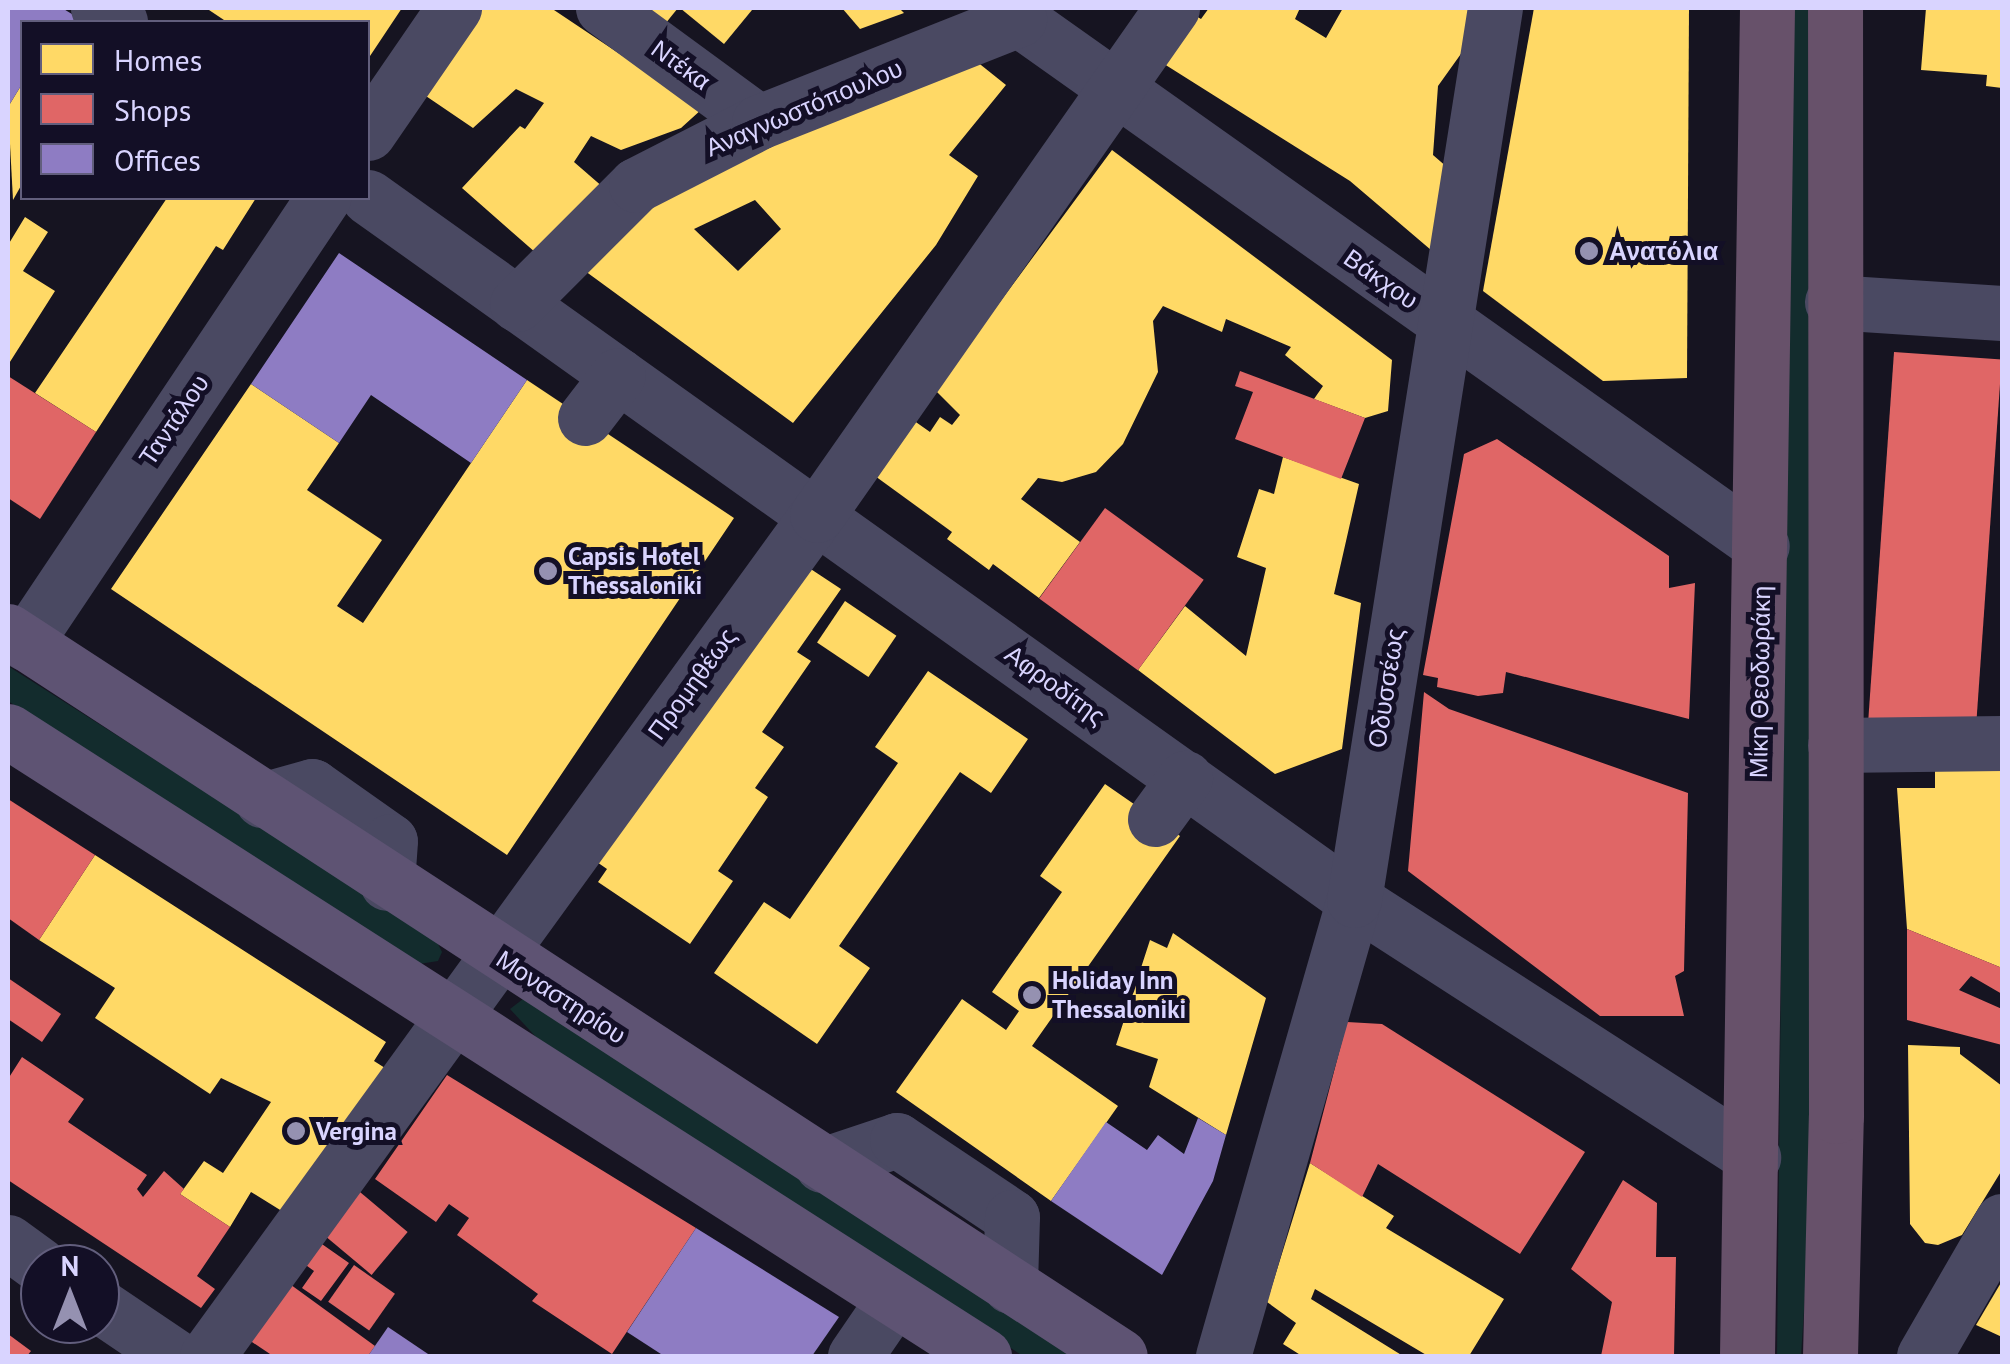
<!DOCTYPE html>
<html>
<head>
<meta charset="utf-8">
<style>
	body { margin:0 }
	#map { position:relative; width:2010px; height:1364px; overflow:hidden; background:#161421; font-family:"PT Sans",sans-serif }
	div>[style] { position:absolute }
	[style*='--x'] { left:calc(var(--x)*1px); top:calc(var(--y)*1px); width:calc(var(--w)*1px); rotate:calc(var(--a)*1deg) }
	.green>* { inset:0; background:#132c2d }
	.homes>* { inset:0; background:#ffd966; transform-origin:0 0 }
	.shops>* { inset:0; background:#e06666; transform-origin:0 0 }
	.offices>* { inset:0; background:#8e7cc3 }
	.minor>* { height:55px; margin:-27.5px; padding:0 27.5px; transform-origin:27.5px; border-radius:27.5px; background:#4a4962 }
	.major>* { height:55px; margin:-27.5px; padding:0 27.5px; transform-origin:27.5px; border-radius:27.5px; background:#5e5373 }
	.highway>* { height:55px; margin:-27.5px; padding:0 27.5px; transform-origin:27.5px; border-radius:27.5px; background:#67516a }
	.dots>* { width:28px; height:28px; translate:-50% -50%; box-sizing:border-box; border:5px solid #130f26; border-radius:50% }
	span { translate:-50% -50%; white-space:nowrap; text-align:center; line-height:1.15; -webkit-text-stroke:10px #130f26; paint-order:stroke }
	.street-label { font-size:25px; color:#d9d4ff }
	.poi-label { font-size:25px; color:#d9d4ff; font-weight:700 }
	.left { translate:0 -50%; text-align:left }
	.frame { position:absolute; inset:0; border:10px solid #d9d4ff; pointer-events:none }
	.legend { position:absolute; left:20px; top:20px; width:350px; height:180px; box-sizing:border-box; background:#130f26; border:2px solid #625e7d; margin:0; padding:12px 18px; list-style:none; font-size:30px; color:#d9d4ff }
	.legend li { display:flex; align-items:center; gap:20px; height:50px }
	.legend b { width:50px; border:2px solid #625e7d }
	.north { position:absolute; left:20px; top:1244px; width:100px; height:100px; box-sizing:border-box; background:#130f26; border:2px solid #625e7d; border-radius:50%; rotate:0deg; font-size:28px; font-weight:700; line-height:40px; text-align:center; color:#d9d4ff }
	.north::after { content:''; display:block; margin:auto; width:35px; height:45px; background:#9591b1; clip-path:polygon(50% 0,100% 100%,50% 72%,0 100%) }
</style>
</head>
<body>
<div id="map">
	<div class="green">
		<i style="clip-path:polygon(1791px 8px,1808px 8px,1812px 1188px,1801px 1356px,1777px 1356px)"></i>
		<i style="clip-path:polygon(8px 666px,435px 938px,442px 952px,438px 961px,419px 964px,8px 701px)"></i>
		<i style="clip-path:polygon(523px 999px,1074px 1356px,1023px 1356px,536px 1037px,510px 1009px)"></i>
	</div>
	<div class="homes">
		<i style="clip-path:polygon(206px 8px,402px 8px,368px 59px,368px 22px,227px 22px)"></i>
		<i style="clip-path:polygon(481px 8px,551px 8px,702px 109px,681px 128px,621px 150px,591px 136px,574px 162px,604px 188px,536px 253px,462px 188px,520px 126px,525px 129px,544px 103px,516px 89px,473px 128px,420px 92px)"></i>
		<i style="clip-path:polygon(634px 8px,678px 8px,661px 29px)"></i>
		<i style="clip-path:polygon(680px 8px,749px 8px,752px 10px,724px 44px)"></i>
		<i style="clip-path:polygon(842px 8px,899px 8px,904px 13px,860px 29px)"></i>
		<i style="clip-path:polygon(1209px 8px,1300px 8px,1295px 19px,1326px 38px,1343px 8px,1470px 8px,1463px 51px,1438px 86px,1433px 155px,1448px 168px,1431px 250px,1350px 181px,1153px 57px,1186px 10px,1201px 19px)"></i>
		<i style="clip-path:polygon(1534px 8px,1689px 8px,1687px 378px,1603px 381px,1483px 291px)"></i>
		<i style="clip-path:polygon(1926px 8px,2002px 8px,2002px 88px,1986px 86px,1987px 75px,1921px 70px)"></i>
		<i style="clip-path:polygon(evenodd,971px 57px,1006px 85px,949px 155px,978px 176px,936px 245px,793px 423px,570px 260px,652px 184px,971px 57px,755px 200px,781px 229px,738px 271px,694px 229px,755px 200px)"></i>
		<i style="clip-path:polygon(22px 84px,22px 184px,13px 200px,8px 107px)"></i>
		<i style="clip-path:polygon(1112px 150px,1392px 360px,1388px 411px,1365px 418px,1314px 399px,1323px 386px,1285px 355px,1291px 347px,1226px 319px,1222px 332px,1163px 306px,1153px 321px,1158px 372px,1123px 444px,1096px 472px,1062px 482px,1038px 478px,1021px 499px,1080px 542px,1039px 598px,993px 564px,989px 570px,947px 539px,952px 532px,864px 468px,903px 413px,930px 432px,940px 417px,952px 425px,960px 415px,935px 390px)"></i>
		<i style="clip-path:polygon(167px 198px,256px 198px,223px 250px,216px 246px,96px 432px,35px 393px)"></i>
		<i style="clip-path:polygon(25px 217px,48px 232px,23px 271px,55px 291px,8px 365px,8px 245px)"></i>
		<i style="clip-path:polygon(527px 380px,734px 518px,507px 855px,111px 589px,251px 384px,339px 443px,307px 490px,382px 540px,337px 606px,363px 623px)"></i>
		<i style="clip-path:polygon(1283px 457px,1359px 484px,1334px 594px,1361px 603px,1342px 749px,1275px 774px,1138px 670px,1185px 606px,1246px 656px,1266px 568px,1237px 557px,1259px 489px,1274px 494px)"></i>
		<i style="clip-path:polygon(791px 556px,841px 589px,797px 652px,811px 661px,762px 732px,784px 747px,755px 788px,768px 797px,718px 871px,733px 881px,690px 944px,598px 882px,607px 869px,594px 860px)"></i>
		<i style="left:845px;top:601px;width:62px;height:50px;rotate:34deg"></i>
		<i style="clip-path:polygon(928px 671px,1028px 739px,991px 793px,960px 772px,839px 946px,870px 968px,817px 1044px,714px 973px,764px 902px,790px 919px,898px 763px,875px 747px)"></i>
		<i style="clip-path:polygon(2002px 757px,2002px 968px,1907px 929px,1897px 788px,1935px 788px,1935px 758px)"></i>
		<i style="clip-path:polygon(1105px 784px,1180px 836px,1032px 1046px,1118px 1106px,1051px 1201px,896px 1092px,962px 999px,1006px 1030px,1019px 1011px,992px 992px,1062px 892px,1040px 876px)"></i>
		<i style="clip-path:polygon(95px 855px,386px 1042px,374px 1061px,385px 1068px,285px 1213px,251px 1192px,230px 1227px,180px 1194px,204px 1161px,223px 1173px,271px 1102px,221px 1078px,210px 1094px,95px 1018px,115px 988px,39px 940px)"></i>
		<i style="clip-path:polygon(1173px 933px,1266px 998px,1226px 1135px,1149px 1087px,1158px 1059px,1116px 1045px,1150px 940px,1167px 948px)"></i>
		<i style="clip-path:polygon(1908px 1045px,1960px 1047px,1960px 1054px,2002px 1086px,2002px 1170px,1962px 1235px,1938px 1245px,1925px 1243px,1910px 1224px)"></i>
		<i style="clip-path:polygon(1310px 1163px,1394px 1216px,1386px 1228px,1504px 1299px,1469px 1356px,1428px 1356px,1315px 1289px,1311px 1299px,1403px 1356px,1302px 1356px,1283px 1344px,1296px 1323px,1267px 1302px)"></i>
		<i style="clip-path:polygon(2002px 1281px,2002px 1337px,1976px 1325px)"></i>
	</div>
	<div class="shops">
		<i style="left:1894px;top:352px;width:108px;height:377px;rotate:4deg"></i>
		<i style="clip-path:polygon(1240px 371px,1365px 418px,1341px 479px,1235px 439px,1253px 392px,1235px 386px)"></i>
		<i style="clip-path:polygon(8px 376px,96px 432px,40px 519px,8px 498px)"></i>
		<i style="clip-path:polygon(1497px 439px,1669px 556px,1669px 588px,1695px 583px,1689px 719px,1506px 672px,1503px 693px,1478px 696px,1437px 687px,1438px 678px,1423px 675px,1464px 454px)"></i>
		<i style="left:1105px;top:508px;width:122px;height:112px;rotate:36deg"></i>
		<i style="clip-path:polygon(1424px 692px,1449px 709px,1688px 793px,1684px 971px,1675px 976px,1684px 1016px,1600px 1016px,1408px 871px)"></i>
		<i style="clip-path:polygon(8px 799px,95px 855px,39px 940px,8px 918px)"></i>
		<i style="clip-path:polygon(1907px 929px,2002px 968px,2002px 994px,1971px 976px,1959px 990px,2002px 1009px,2002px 1045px,1907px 1020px)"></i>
		<i style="clip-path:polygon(8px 978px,61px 1014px,42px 1042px,8px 1019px)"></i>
		<i style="clip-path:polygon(1347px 1022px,1382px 1024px,1585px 1152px,1520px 1254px,1378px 1164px,1362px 1197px,1310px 1163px)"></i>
		<i style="clip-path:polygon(22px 1057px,84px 1099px,68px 1122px,147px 1175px,137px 1189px,143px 1197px,164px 1171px,184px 1189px,180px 1194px,230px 1227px,197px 1276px,215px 1289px,201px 1308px,8px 1180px,8px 1079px)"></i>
		<i style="clip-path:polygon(447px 1075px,696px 1228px,612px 1354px,532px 1301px,538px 1294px,457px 1235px,469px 1218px,449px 1204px,436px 1222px,375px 1179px)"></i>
		<i style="clip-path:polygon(1623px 1180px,1657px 1203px,1656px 1257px,1676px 1257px,1674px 1356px,1601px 1356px,1612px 1302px,1571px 1269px)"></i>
		<i style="left:354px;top:1187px;width:70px;height:56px;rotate:40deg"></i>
		<i style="clip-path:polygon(319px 1242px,349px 1263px,321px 1301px,302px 1288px,314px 1271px,303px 1263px)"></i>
		<i style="left:354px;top:1265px;width:50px;height:45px;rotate:35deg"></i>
		<i style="clip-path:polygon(287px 1282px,375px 1346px,368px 1356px,273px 1356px,246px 1338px)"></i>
		<i style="clip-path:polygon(8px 1334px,31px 1351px,27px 1356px,8px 1356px)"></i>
	</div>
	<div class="offices">
		<i style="clip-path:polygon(8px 8px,62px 8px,85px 22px,22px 22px,22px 84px,8px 107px)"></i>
		<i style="clip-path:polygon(339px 253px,527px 380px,471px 463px,371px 395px,339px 443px,251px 384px)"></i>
		<i style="clip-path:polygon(1198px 1118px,1226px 1135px,1213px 1181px,1162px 1275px,1051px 1201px,1106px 1122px,1147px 1150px,1158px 1135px,1184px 1154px)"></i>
		<i style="clip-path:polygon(696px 1228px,839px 1317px,812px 1356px,664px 1356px,627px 1332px)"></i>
		<i style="clip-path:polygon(388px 1327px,431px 1356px,368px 1356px)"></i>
	</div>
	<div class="minor">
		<i style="--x:98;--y:8;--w:26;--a:32"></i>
		<i style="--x:603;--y:8;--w:193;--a:36.2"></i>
		<i style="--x:1003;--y:8;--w:930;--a:35.33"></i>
		<i style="--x:368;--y:133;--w:152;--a:-55.5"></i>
		<i style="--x:368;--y:197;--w:1211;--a:35.49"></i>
		<i style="--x:1354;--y:900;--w:475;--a:32.8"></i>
		<i style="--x:1832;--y:302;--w:170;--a:3.7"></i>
		<i style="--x:517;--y:304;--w:168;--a:-45"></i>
		<i style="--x:636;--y:185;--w:138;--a:-27.1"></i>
		<i style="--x:759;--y:122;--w:280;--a:-21.6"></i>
		<i style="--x:585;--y:418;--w:54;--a:-52.5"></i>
		<i style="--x:25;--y:643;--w:536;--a:-56.19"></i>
		<i style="--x:1835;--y:745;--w:167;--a:-0.7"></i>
		<i style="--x:262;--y:800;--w:52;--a:-15.6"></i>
		<i style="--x:312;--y:786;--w:95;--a:35.2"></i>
		<i style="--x:390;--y:841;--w:42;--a:94.1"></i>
		<i style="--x:1155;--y:819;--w:51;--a:-53.8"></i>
		<i style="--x:822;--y:1165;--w:79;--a:-18.4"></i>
		<i style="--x:897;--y:1140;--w:138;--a:33.8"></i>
		<i style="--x:1012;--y:1217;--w:69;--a:91.7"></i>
		<i style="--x:8;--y:1242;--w:39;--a:36"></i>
		<i style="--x:100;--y:1306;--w:89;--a:34"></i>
		<i style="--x:207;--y:1356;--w:1039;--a:-54.05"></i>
		<i style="--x:817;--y:515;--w:619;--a:-55"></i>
		<i style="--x:855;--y:1356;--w:69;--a:-55.6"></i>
		<i style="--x:1223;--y:1356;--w:474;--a:-74"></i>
		<i style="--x:1354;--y:900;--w:903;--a:-81.02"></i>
		<i style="--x:1924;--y:1356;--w:156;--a:-60"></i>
	</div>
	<div class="major">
		<i style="--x:8;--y:631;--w:1327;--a:33.1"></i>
		<i style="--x:8;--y:731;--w:1159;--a:32.63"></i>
	</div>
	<div class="highway">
		<i style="--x:1747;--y:1356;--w:1348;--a:-89.15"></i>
		<i style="--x:1830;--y:1356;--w:240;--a:-88.6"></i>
		<i style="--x:1836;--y:1116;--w:1108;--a:-90.05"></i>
	</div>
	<div class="dots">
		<i style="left:1589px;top:251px;background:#9591b1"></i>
		<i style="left:548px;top:571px;background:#9591b1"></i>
		<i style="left:1032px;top:995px;background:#9591b1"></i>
		<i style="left:296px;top:1131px;background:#9591b1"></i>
	</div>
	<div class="street-label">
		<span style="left:681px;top:65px;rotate:36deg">Ντέκα</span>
		<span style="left:804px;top:108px;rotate:-23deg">Αναγνωστόπουλου</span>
		<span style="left:1381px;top:279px;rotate:35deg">Βάκχου</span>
		<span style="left:174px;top:420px;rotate:-56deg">Ταντάλου</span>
		<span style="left:1760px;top:682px;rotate:-89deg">Μίκη Θεοδωράκη</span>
		<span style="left:692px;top:684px;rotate:-54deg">Προμηθέως</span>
		<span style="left:1055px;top:685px;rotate:36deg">Αφροδίτης</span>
		<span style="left:1386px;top:688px;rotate:-81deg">Οδυσσέως</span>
		<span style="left:561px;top:997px;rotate:33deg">Μοναστηρίου</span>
	</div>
	<div class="poi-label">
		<span class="left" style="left:1609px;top:251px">Ανατόλια</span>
		<span class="left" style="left:568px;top:571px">Capsis Hotel<br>Thessaloniki</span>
		<span class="left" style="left:1052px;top:995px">Holiday Inn<br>Thessaloniki</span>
		<span class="left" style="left:316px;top:1131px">Vergina</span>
	</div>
	<div class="frame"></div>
	<ul class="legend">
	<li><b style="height:28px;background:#ffd966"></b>Homes</li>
	<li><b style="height:28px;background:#e06666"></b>Shops</li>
	<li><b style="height:28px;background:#8e7cc3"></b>Offices</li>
	</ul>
	<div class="north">N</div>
</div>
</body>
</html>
